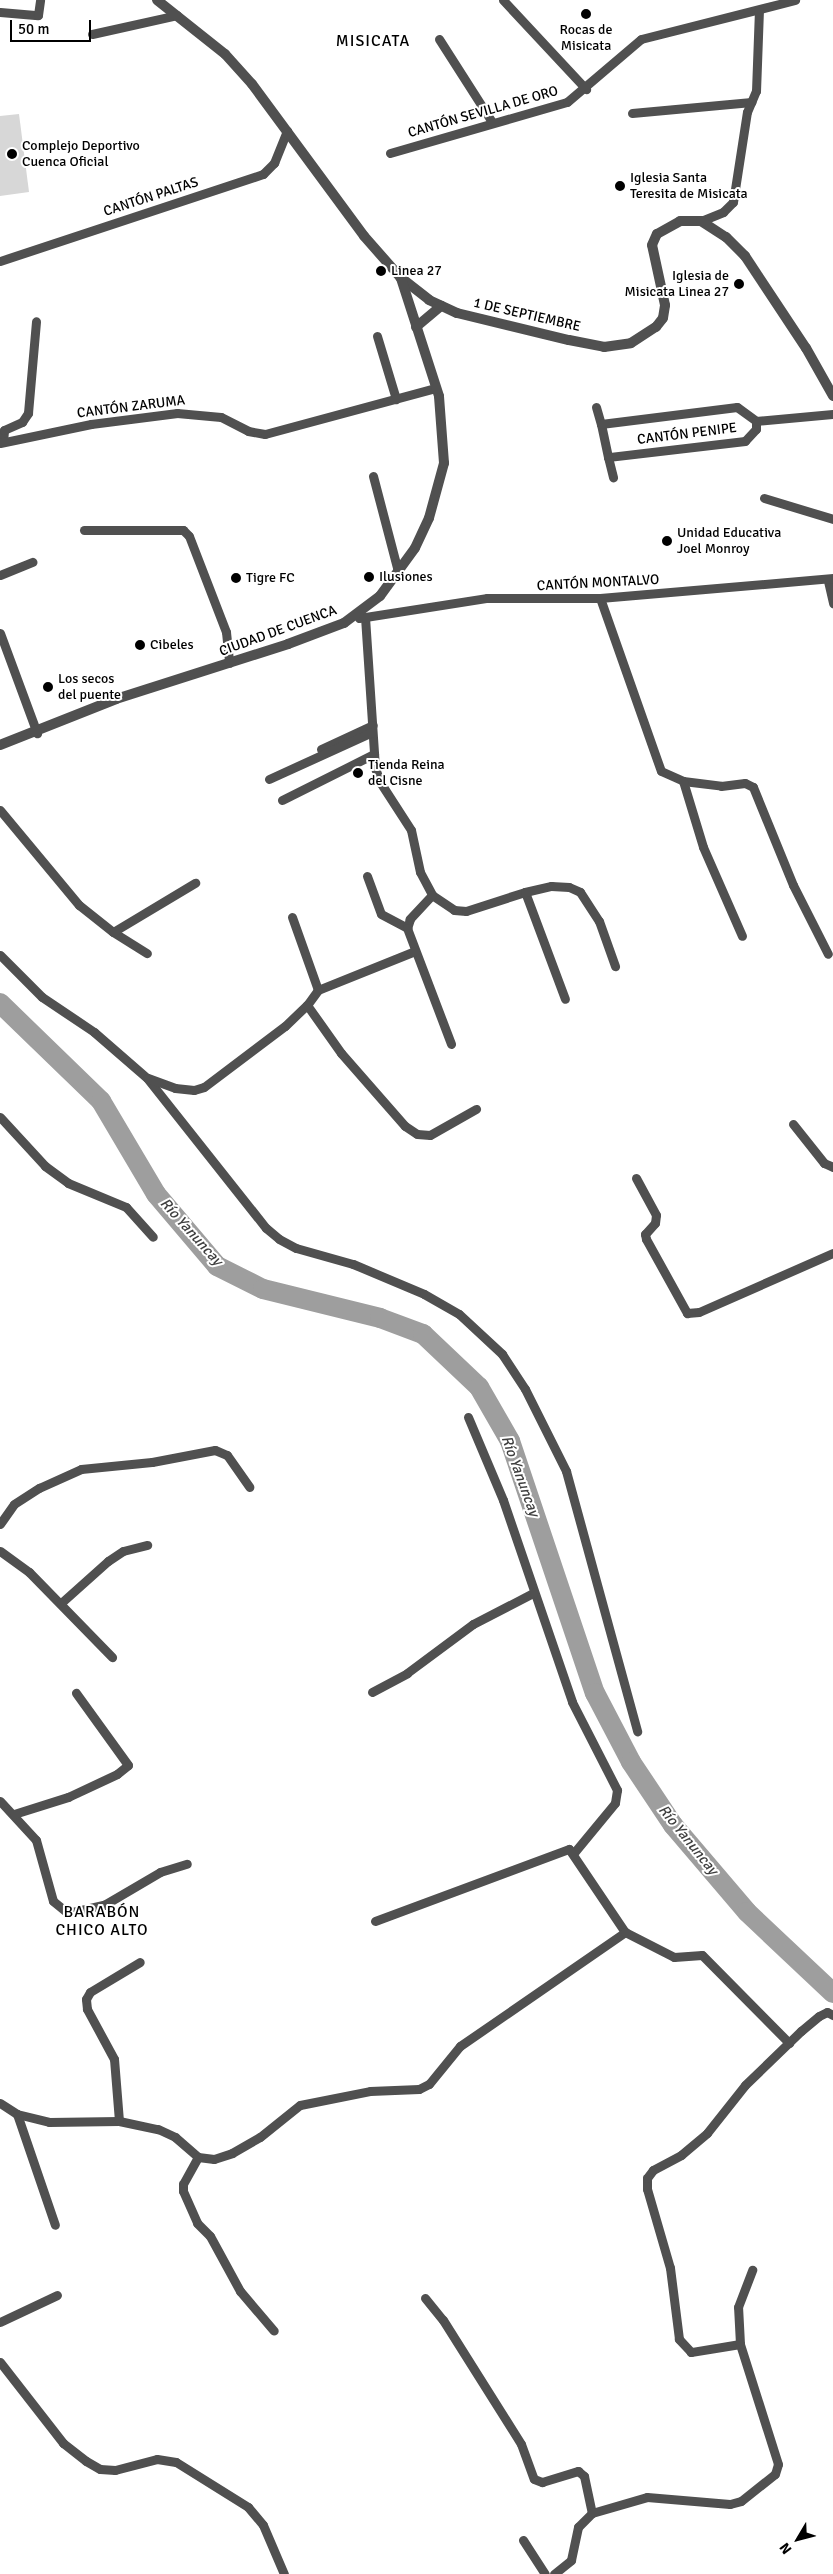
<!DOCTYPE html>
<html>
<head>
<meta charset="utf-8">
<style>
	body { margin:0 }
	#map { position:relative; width:833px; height:2574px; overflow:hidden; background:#fff; font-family:Signika,sans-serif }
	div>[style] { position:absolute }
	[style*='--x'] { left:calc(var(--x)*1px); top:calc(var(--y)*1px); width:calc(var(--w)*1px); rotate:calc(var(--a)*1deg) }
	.green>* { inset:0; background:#d7d7d7 }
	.river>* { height:20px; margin:-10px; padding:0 10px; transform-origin:10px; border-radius:10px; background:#9e9e9e }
	.minor>* { height:9px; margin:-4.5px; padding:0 4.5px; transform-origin:4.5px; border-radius:4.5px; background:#505050 }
	.tertiary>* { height:10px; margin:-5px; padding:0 5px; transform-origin:5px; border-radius:5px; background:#505050 }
	.dots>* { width:14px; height:14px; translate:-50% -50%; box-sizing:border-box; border:2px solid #fff; border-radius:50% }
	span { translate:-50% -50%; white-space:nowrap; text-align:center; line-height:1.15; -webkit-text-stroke:4px #fff; paint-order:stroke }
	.poi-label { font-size:14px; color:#000 }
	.left { translate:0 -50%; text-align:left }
	.right { translate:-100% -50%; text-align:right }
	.street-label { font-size:14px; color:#000 }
	.water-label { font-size:15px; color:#3f3f3f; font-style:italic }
	.quarter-label { font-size:16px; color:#000; letter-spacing:1px }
	.north { position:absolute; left:773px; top:2514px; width:50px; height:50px; -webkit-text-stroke:4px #fff; paint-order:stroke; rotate:233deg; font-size:14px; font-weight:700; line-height:20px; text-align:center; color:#000 }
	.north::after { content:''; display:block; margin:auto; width:18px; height:22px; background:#000; clip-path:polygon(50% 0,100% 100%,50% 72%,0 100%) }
	.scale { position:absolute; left:10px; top:20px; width:81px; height:22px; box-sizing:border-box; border:2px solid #000; border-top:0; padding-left:6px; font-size:15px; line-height:18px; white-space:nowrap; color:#000; -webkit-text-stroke:4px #fff; paint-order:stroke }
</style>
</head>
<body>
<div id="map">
	<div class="green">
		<i style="clip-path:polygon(19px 114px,29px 192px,0 196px,0 116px)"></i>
	</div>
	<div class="river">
		<i style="--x:0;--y:1003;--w:141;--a:44.1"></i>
		<i style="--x:101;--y:1101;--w:108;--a:59.4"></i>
		<i style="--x:156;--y:1194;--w:94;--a:49.7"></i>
		<i style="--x:217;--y:1266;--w:51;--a:26.6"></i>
		<i style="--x:263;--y:1289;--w:121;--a:13.9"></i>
		<i style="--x:380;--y:1318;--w:46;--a:20.4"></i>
		<i style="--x:423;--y:1334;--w:77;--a:43.4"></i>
		<i style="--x:479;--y:1387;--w:62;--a:60.1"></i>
		<i style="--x:510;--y:1441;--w:266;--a:71.4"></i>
		<i style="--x:595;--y:1693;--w:78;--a:62.4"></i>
		<i style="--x:631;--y:1762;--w:76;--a:56.3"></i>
		<i style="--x:673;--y:1825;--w:114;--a:49.6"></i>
		<i style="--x:747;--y:1912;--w:118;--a:43.3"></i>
	</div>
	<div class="minor">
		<i style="--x:503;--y:0;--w:122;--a:47"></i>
		<i style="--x:0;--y:12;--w:38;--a:5"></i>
		<i style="--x:38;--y:15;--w:15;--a:-82"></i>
		<i style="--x:92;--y:34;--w:87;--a:-12.6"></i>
		<i style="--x:439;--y:39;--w:98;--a:57.4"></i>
		<i style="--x:632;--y:113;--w:120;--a:-5.3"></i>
		<i style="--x:390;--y:153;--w:184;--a:-16.1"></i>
		<i style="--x:567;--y:102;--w:97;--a:-40.4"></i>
		<i style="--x:641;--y:39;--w:159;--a:-14.2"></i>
		<i style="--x:701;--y:221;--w:24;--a:-22"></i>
		<i style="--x:723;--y:212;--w:14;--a:-45"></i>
		<i style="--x:733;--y:202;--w:91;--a:-81.2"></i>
		<i style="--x:747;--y:112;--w:23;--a:-67"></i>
		<i style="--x:756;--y:91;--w:81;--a:-87.9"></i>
		<i style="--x:0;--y:261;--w:277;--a:-18.3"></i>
		<i style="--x:263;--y:174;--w:16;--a:-45"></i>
		<i style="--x:274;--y:163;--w:35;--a:-68"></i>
		<i style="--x:377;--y:336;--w:66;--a:73.2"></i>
		<i style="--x:596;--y:407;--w:18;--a:74"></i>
		<i style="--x:737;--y:407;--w:24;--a:36"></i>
		<i style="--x:756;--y:421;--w:8;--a:90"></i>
		<i style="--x:756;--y:429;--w:16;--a:133"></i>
		<i style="--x:745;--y:441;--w:138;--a:173.3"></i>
		<i style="--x:608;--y:457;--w:34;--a:-102"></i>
		<i style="--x:601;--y:424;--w:137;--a:-7.1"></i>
		<i style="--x:756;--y:421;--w:77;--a:-5.2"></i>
		<i style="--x:3;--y:442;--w:12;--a:-85"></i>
		<i style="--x:4;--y:430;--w:20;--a:-24"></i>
		<i style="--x:22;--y:422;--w:11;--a:-56"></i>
		<i style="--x:28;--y:413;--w:92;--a:-85"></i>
		<i style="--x:0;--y:443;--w:93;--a:-11.8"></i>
		<i style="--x:91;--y:424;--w:87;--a:-7.3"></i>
		<i style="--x:177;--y:413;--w:44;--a:5.2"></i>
		<i style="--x:221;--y:417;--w:30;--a:27"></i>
		<i style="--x:248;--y:431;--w:17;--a:10"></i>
		<i style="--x:265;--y:434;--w:177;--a:-15.1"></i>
		<i style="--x:608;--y:457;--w:21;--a:76"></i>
		<i style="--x:373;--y:476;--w:98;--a:75.3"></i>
		<i style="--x:764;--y:498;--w:72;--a:16.9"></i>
		<i style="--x:84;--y:530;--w:99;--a:0"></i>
		<i style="--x:183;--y:530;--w:8;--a:45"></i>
		<i style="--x:189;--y:536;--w:103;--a:68.9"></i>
		<i style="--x:226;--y:632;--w:31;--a:84"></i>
		<i style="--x:0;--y:575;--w:35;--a:-22"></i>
		<i style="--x:828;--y:581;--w:23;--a:77"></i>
		<i style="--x:600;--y:598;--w:183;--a:70.6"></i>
		<i style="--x:661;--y:771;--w:24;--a:24"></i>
		<i style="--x:683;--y:781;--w:38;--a:7"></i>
		<i style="--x:721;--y:786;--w:24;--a:-7"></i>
		<i style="--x:745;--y:783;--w:9;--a:27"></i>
		<i style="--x:753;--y:787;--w:106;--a:67.8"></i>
		<i style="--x:793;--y:885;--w:77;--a:63.1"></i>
		<i style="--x:365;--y:617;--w:151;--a:86.2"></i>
		<i style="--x:375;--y:768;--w:15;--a:70"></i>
		<i style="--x:380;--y:782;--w:57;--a:57.1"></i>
		<i style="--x:411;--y:830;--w:43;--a:77.9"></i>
		<i style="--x:420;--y:872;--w:26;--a:62"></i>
		<i style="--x:432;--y:895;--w:27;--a:34"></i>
		<i style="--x:454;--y:910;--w:12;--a:5"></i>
		<i style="--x:466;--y:911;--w:62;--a:-17.9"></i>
		<i style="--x:525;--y:892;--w:114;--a:69.5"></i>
		<i style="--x:359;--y:618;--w:130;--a:-8.9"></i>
		<i style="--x:487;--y:598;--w:113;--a:0"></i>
		<i style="--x:600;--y:598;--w:234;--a:-4.9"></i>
		<i style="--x:0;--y:633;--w:107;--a:69.7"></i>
		<i style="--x:321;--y:749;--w:57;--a:-24.8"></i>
		<i style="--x:269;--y:779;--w:113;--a:-24.5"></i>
		<i style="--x:683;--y:781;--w:69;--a:73.1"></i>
		<i style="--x:703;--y:847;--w:97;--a:66.3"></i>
		<i style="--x:282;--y:800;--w:103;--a:-26.6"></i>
		<i style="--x:0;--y:810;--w:124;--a:50.3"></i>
		<i style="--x:79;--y:905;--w:43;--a:38.5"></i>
		<i style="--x:113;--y:932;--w:40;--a:32"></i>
		<i style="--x:367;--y:876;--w:40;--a:69.8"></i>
		<i style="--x:381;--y:914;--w:30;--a:28"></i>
		<i style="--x:525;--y:892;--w:27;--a:-13"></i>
		<i style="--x:551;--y:886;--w:18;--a:3"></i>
		<i style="--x:569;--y:887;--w:12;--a:24"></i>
		<i style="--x:580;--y:892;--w:35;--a:57"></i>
		<i style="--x:599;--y:921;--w:48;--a:70.4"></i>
		<i style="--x:432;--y:895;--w:33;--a:133"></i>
		<i style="--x:410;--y:919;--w:9;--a:108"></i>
		<i style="--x:407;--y:928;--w:124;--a:69.2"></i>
		<i style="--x:292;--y:917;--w:77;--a:70.4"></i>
		<i style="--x:113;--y:932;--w:96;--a:-30.9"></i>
		<i style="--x:415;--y:951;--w:105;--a:158.1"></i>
		<i style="--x:318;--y:990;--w:19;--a:126"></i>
		<i style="--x:307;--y:1005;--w:59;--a:54.7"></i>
		<i style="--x:341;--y:1053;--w:97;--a:48.8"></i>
		<i style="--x:405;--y:1126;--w:14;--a:34"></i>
		<i style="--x:417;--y:1134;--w:13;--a:4"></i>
		<i style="--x:430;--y:1135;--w:53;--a:-29.5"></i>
		<i style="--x:0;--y:955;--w:59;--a:45"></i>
		<i style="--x:42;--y:997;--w:63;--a:33.9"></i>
		<i style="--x:94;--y:1032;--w:70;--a:41"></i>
		<i style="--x:147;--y:1078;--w:191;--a:51.6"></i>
		<i style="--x:266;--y:1228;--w:17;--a:40"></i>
		<i style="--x:279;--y:1239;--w:19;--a:28"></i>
		<i style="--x:296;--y:1248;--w:59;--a:15.7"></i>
		<i style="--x:353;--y:1264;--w:77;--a:22.9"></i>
		<i style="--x:424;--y:1294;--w:40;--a:29.7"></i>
		<i style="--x:459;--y:1314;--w:59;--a:42.9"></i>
		<i style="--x:502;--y:1354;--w:42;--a:56.7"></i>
		<i style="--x:525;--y:1389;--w:92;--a:63.4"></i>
		<i style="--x:566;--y:1471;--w:270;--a:74.7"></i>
		<i style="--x:148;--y:1078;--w:29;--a:20"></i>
		<i style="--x:175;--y:1088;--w:19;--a:6"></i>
		<i style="--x:194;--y:1090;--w:10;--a:-17"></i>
		<i style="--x:204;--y:1087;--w:101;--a:-37"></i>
		<i style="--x:285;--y:1026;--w:30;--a:-44"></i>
		<i style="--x:0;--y:1117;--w:67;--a:47.4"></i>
		<i style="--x:45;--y:1166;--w:29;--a:36"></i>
		<i style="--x:68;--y:1183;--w:63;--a:22.5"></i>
		<i style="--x:126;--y:1207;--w:40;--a:48"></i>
		<i style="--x:793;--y:1124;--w:50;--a:51.5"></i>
		<i style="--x:824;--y:1163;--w:10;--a:24"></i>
		<i style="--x:636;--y:1178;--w:42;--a:61.6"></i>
		<i style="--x:656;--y:1215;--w:8;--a:97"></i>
		<i style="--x:655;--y:1223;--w:15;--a:132"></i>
		<i style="--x:645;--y:1234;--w:5;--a:79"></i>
		<i style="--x:646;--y:1239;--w:85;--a:61"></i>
		<i style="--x:687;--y:1313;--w:12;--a:-5"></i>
		<i style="--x:699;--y:1312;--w:146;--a:-23.8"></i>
		<i style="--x:468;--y:1417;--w:90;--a:67.1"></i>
		<i style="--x:503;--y:1500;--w:213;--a:71.1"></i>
		<i style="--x:572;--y:1702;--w:99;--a:62.9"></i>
		<i style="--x:617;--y:1790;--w:13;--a:99"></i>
		<i style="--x:615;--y:1803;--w:66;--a:129.5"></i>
		<i style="--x:0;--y:1524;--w:24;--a:-55"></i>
		<i style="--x:14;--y:1504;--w:30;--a:-33"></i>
		<i style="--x:39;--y:1488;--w:46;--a:-24.3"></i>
		<i style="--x:81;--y:1469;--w:71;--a:-5.6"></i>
		<i style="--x:152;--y:1462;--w:64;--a:-10.8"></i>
		<i style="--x:215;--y:1450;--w:13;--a:23"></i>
		<i style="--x:227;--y:1455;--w:39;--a:55"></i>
		<i style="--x:0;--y:1551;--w:36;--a:36"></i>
		<i style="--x:29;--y:1572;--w:119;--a:45.7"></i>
		<i style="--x:61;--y:1603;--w:63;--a:-41.8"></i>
		<i style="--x:108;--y:1561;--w:18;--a:-34"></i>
		<i style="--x:123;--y:1551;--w:25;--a:-14"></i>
		<i style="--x:372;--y:1692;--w:40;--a:-28"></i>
		<i style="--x:407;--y:1673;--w:82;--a:-36.6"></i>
		<i style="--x:473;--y:1624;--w:68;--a:-27.3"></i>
		<i style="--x:0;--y:1801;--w:53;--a:47.3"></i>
		<i style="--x:36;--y:1840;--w:63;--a:74.4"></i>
		<i style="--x:53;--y:1901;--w:19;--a:39"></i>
		<i style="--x:68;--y:1913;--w:37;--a:-13"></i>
		<i style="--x:104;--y:1905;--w:65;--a:-30.5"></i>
		<i style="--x:160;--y:1872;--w:28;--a:-17"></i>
		<i style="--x:14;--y:1814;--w:57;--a:-17.5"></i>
		<i style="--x:68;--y:1797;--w:54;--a:-25.1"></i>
		<i style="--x:117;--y:1774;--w:14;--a:-39"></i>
		<i style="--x:128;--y:1765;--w:89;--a:-125.8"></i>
		<i style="--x:375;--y:1921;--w:207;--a:-20.4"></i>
		<i style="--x:569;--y:1849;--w:100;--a:56"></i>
		<i style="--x:0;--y:2103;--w:20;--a:33"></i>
		<i style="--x:17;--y:2114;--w:33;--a:14"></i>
		<i style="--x:49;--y:2122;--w:70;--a:-0.8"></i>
		<i style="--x:119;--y:2121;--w:40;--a:12"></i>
		<i style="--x:158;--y:2129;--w:19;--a:25"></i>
		<i style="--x:175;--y:2137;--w:30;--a:41"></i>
		<i style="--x:198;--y:2157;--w:16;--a:7"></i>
		<i style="--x:214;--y:2159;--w:19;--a:-18"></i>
		<i style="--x:232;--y:2153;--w:32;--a:-30"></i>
		<i style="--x:260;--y:2137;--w:51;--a:-38.7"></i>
		<i style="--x:300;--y:2105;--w:71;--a:-11.3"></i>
		<i style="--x:370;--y:2091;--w:49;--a:-2.3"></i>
		<i style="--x:419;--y:2089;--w:11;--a:-27"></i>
		<i style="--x:429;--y:2084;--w:49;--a:-50.8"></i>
		<i style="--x:460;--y:2046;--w:201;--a:-34.6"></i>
		<i style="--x:625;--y:1932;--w:55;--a:27"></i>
		<i style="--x:674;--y:1957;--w:28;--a:-4"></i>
		<i style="--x:702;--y:1955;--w:124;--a:45.3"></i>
		<i style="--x:17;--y:2114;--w:117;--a:71.1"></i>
		<i style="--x:119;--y:2121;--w:62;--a:-94.6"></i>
		<i style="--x:114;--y:2059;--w:57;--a:-118.4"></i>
		<i style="--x:87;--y:2009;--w:10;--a:-96"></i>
		<i style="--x:86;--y:1999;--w:8;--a:-60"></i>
		<i style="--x:90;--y:1992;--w:58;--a:-31"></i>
		<i style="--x:198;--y:2157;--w:31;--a:119"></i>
		<i style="--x:183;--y:2184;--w:7;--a:90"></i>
		<i style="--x:183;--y:2191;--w:35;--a:66"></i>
		<i style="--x:197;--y:2223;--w:18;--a:45"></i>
		<i style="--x:210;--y:2236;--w:63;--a:61.4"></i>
		<i style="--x:240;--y:2291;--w:52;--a:49.6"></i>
		<i style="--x:425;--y:2298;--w:28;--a:51"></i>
		<i style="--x:443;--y:2320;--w:146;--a:57.8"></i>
		<i style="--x:521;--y:2444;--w:37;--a:70"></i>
		<i style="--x:534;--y:2479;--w:9;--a:21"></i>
		<i style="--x:542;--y:2482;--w:38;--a:-17"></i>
		<i style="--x:578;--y:2471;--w:8;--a:40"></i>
		<i style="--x:584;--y:2476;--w:38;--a:78"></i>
		<i style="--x:0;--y:2322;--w:63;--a:-25.3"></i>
		<i style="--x:740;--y:2344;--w:50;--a:170.7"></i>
		<i style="--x:691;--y:2352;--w:18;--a:-133"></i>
		<i style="--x:679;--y:2339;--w:72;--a:-97.2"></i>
		<i style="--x:670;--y:2268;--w:82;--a:-106.2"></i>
		<i style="--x:647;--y:2189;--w:11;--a:-90"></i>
		<i style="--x:647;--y:2178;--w:10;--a:-53"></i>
		<i style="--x:653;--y:2170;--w:32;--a:-28"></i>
		<i style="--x:681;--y:2155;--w:34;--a:-40"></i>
		<i style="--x:707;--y:2133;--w:61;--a:-51.6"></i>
		<i style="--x:745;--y:2085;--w:78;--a:-44"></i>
		<i style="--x:801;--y:2031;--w:23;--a:-40"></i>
		<i style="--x:819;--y:2016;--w:9;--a:-27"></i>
		<i style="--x:827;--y:2012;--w:7;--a:27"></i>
		<i style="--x:0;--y:2362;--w:103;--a:52.1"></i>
		<i style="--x:63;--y:2443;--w:29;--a:38"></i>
		<i style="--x:86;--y:2461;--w:16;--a:30"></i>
		<i style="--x:100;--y:2469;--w:15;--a:4"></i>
		<i style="--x:115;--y:2470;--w:43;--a:-14.7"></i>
		<i style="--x:157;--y:2459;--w:19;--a:9"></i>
		<i style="--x:176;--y:2462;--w:85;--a:32"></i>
		<i style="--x:248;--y:2507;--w:23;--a:50"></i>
		<i style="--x:263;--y:2525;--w:53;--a:66.8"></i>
		<i style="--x:523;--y:2540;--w:40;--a:57.1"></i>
		<i style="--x:554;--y:2574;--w:22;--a:-39"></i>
		<i style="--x:571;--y:2560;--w:34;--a:-78"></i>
		<i style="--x:578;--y:2527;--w:20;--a:-45"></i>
		<i style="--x:592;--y:2513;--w:57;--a:-16.2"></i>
		<i style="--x:647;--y:2497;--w:83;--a:4.8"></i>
		<i style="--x:730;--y:2504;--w:11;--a:-15"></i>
		<i style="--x:741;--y:2501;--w:43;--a:-38.5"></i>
		<i style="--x:775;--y:2474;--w:10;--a:-73"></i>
		<i style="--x:778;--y:2464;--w:126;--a:-107.6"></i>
		<i style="--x:740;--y:2344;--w:37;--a:-93"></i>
		<i style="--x:738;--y:2307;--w:40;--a:-69"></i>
	</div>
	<div class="tertiary">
		<i style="--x:157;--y:0;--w:87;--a:38.5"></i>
		<i style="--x:225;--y:54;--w:40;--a:48"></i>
		<i style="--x:252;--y:84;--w:189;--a:53.6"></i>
		<i style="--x:364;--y:236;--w:55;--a:48.7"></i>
		<i style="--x:400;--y:277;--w:37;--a:38"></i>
		<i style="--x:429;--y:300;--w:31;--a:25"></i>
		<i style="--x:457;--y:313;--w:115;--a:13.6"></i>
		<i style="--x:569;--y:340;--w:36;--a:11"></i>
		<i style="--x:604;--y:347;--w:27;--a:-8"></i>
		<i style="--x:631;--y:343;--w:30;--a:-33"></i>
		<i style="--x:656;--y:327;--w:11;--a:-52"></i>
		<i style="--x:663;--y:318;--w:13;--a:-81"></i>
		<i style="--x:665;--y:305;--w:61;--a:-102.2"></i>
		<i style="--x:652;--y:245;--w:12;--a:-66"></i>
		<i style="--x:657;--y:234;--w:26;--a:-29"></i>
		<i style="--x:680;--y:221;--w:21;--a:0"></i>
		<i style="--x:701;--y:221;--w:30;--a:33"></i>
		<i style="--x:726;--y:237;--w:27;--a:45"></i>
		<i style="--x:745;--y:256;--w:110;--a:56.5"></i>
		<i style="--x:806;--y:348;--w:55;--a:60.6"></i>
		<i style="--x:416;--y:327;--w:33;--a:-40"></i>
		<i style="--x:0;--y:745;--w:125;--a:-21.6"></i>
		<i style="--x:116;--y:699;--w:181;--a:-17.7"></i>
		<i style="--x:288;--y:644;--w:60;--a:-20.6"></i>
		<i style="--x:344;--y:623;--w:45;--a:-36.9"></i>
		<i style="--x:380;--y:596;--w:59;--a:-53.9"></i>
		<i style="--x:415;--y:548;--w:33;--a:-65"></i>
		<i style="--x:429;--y:518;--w:57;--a:-74.7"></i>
		<i style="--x:444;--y:463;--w:67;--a:-94.3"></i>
		<i style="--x:439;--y:396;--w:124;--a:-107.9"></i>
	</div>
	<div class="dots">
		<i style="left:586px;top:14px;background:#000"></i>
		<i style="left:12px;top:154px;background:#000"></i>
		<i style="left:620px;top:186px;background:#000"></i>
		<i style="left:381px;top:271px;background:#000"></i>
		<i style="left:739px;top:284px;background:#000"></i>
		<i style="left:667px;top:541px;background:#000"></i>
		<i style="left:369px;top:577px;background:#000"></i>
		<i style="left:236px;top:578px;background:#000"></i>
		<i style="left:140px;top:645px;background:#000"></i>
		<i style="left:48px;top:687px;background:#000"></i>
		<i style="left:358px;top:773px;background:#000"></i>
	</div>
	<div class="poi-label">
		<span style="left:586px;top:38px">Rocas de<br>Misicata</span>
		<span class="left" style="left:22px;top:154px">Complejo Deportivo<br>Cuenca Oficial</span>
		<span class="left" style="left:630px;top:186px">Iglesia Santa<br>Teresita de Misicata</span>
		<span class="left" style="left:391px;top:271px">Linea 27</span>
		<span class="right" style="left:729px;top:284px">Iglesia de<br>Misicata Linea 27</span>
		<span class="left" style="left:677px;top:541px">Unidad Educativa<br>Joel Monroy</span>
		<span class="left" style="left:379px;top:577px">Ilusiones</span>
		<span class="left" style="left:246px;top:578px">Tigre FC</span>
		<span class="left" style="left:150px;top:645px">Cibeles</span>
		<span class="left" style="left:58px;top:687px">Los secos<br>del puente</span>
		<span class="left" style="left:368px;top:773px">Tienda Reina<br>del Cisne</span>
	</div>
	<div class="street-label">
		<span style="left:483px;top:112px;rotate:-16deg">CANTÓN SEVILLA DE ORO</span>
		<span style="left:151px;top:197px;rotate:-18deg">CANTÓN PALTAS</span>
		<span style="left:527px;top:315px;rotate:13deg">1 DE SEPTIEMBRE</span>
		<span style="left:131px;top:407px;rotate:-7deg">CANTÓN ZARUMA</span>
		<span style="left:687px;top:434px;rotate:-7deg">CANTÓN PENIPE</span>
		<span style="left:598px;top:583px;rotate:-3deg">CANTÓN MONTALVO</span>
		<span style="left:278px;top:631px;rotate:-20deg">CIUDAD DE CUENCA</span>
	</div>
	<div class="water-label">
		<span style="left:191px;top:1232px;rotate:48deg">Río Yanuncay</span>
		<span style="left:520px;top:1476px;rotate:70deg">Río Yanuncay</span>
		<span style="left:688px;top:1840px;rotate:51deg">Río Yanuncay</span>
	</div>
	<div class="quarter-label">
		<span style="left:373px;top:41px">MISICATA</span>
		<span style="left:102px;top:1921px">BARABÓN<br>CHICO ALTO</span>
	</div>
	<div class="north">N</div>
	<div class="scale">50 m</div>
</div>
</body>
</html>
